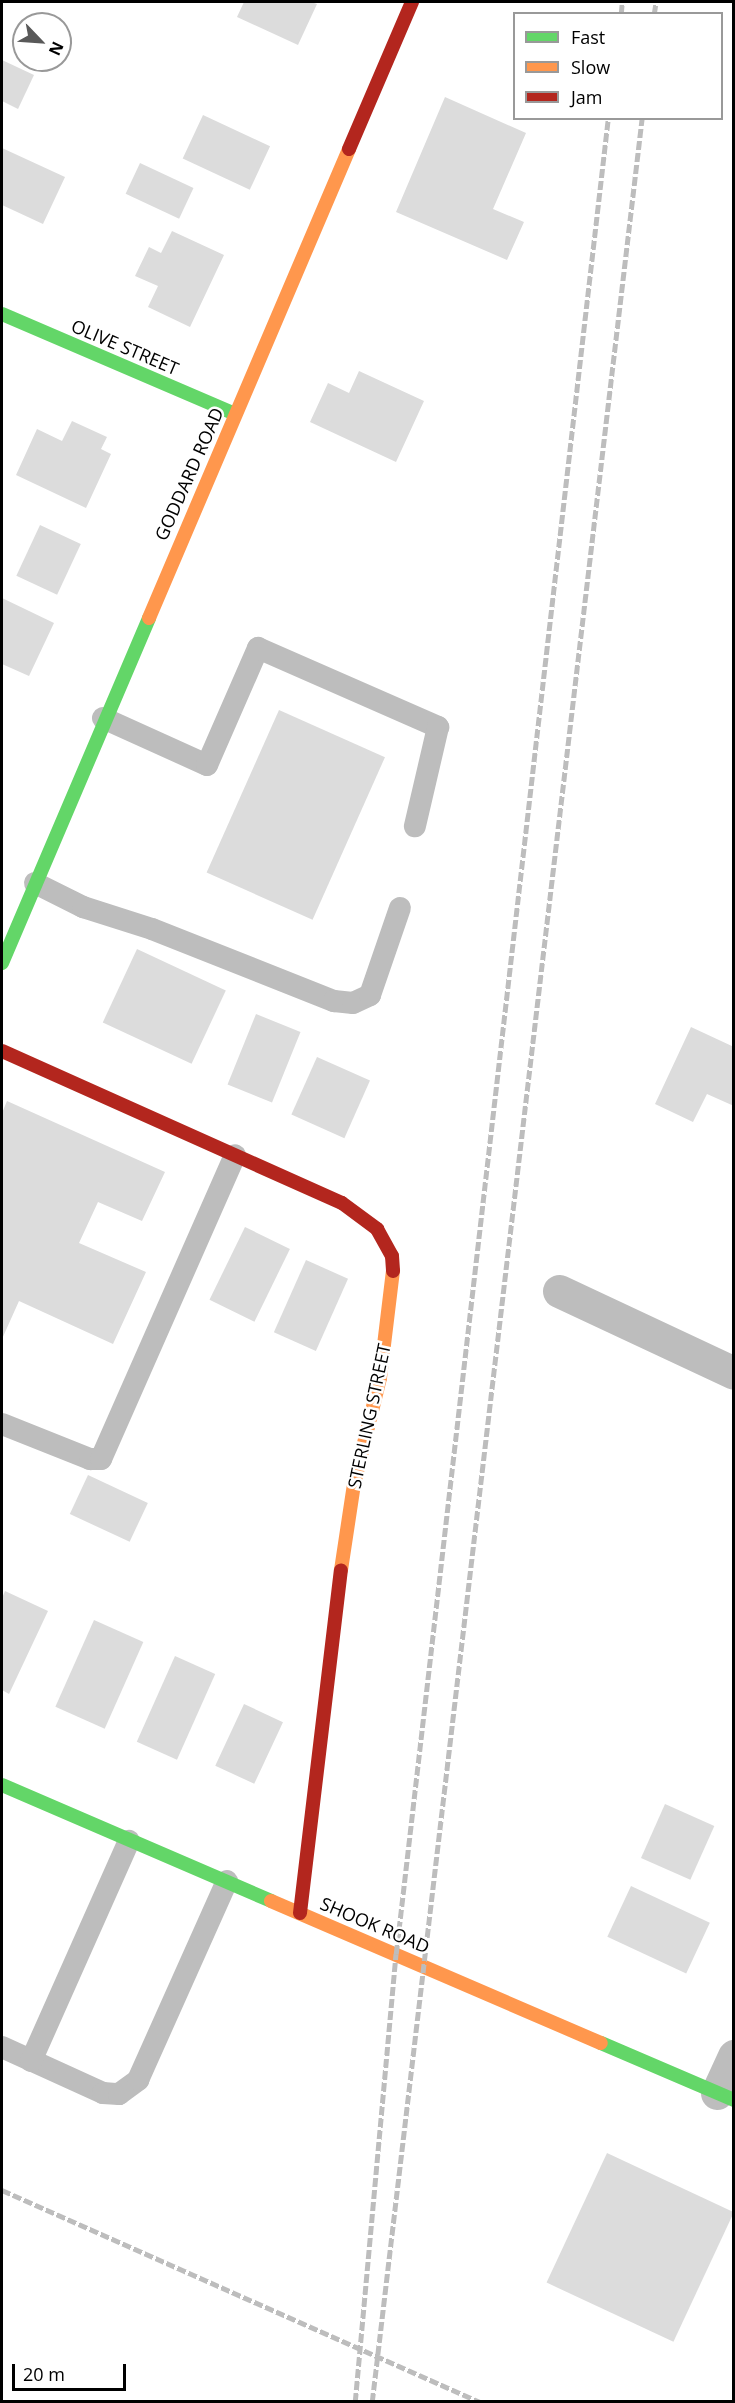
<!DOCTYPE html>
<html>
<head>
<meta charset="utf-8">
<style>
	body { margin:0 }
	#map { position:relative; width:735px; height:2403px; overflow:hidden; background:#fff; font-family:"Open Sans",sans-serif }
	div>[style] { position:absolute }
	[style*='--x'] { left:calc(var(--x)*1px); top:calc(var(--y)*1px); width:calc(var(--w)*1px); rotate:calc(var(--a)*1deg) }
	.building>* { inset:0; background:#dcdcdc; transform-origin:0 0 }
	.lane>* { height:22px; margin:-11px; padding:0 11px; transform-origin:11px; border-radius:11px; background:#bdbdbd }
	.street>* { height:33px; margin:-16.5px; padding:0 16.5px; transform-origin:16.5px; border-radius:16.5px; background:#bdbdbd }
	.fast>* { height:14px; margin:-7px; padding:0 7px; transform-origin:7px; border-radius:7px; background:#63d668 }
	.slow>* { height:14px; margin:-7px; padding:0 7px; transform-origin:7px; border-radius:7px; background:#ff974d }
	.jam>* { height:14px; margin:-7px; padding:0 7px; transform-origin:7px; border-radius:7px; background:#b3261e }
	.rail>* { height:4.5px; margin-top:-2.25px; transform-origin:0; background:repeating-linear-gradient(90deg,#bdbdbd 0 9px,transparent 0 12px) }
	span { translate:-50% -50%; white-space:nowrap; text-align:center; line-height:1.15; -webkit-text-stroke:5px #fff; paint-order:stroke }
	.street-label { font-size:18px; color:#000 }
	.frame { position:absolute; inset:0; border:3px solid #000; pointer-events:none }
	.legend { position:absolute; left:513px; top:12px; width:210px; height:108px; box-sizing:border-box; background:#fff; border:2px solid #999; margin:0; padding:8px 10px; list-style:none; font-size:18px; color:#000 }
	.legend li { display:flex; align-items:center; gap:12px; height:30px }
	.legend b { width:30px; border:2px solid #999 }
	.north { position:absolute; left:12px; top:12px; width:60px; height:60px; box-sizing:border-box; background:#fff; border:2px solid #999; border-radius:50%; rotate:115deg; font-size:16px; font-weight:700; line-height:24px; text-align:center; color:#000 }
	.north::after { content:''; display:block; margin:auto; width:21px; height:27px; background:#595959; clip-path:polygon(50% 0,100% 100%,50% 72%,0 100%) }
	.scale { position:absolute; left:12px; top:2364px; width:114px; height:27px; box-sizing:border-box; border:3px solid #000; border-top:0; padding-left:8px; font-size:18px; line-height:21px; white-space:nowrap; color:#000; -webkit-text-stroke:4px #fff; paint-order:stroke }
</style>
</head>
<body>
<div id="map">
	<div class="building">
		<i style="clip-path:polygon(244px 2px,311px 2px,317px 4px,298px 45px,237px 17px)"></i>
		<i style="clip-path:polygon(2px 60px,34px 75px,18px 109px,2px 101px)"></i>
		<i style="clip-path:polygon(445px 97px,526px 133px,493px 209px,524px 222px,507px 260px,396px 212px)"></i>
		<i style="left:203px;top:115px;width:74px;height:48px;rotate:25deg"></i>
		<i style="clip-path:polygon(2px 148px,65px 177px,43px 224px,2px 205px)"></i>
		<i style="left:140px;top:163px;width:59px;height:34px;rotate:25deg"></i>
		<i style="clip-path:polygon(172px 231px,224px 255px,190px 327px,148px 307px,158px 286px,135px 276px,149px 247px,161px 253px)"></i>
		<i style="clip-path:polygon(359px 371px,424px 401px,396px 462px,310px 422px,328px 383px,349px 393px)"></i>
		<i style="clip-path:polygon(72px 421px,107px 437px,101px 449px,111px 454px,86px 508px,16px 475px,37px 429px,62px 441px)"></i>
		<i style="left:40px;top:525px;width:45px;height:56px;rotate:25deg"></i>
		<i style="clip-path:polygon(2px 598px,54px 623px,29px 676px,2px 664px)"></i>
		<i style="left:279px;top:710px;width:116px;height:178px;rotate:24deg"></i>
		<i style="left:137px;top:949px;width:98px;height:81px;rotate:25deg"></i>
		<i style="left:256px;top:1014px;width:48px;height:76px;rotate:22deg"></i>
		<i style="clip-path:polygon(691px 1027px,734px 1047px,734px 1106px,707px 1094px,693px 1122px,655px 1104px)"></i>
		<i style="left:317px;top:1057px;width:58px;height:63px;rotate:24deg"></i>
		<i style="clip-path:polygon(7px 1101px,165px 1172px,142px 1221px,98px 1202px,79px 1243px,146px 1272px,113px 1344px,19px 1301px,2px 1339px,2px 1113px)"></i>
		<i style="left:245px;top:1227px;width:50px;height:81px;rotate:26deg"></i>
		<i style="left:306px;top:1260px;width:46px;height:79px;rotate:24deg"></i>
		<i style="left:88px;top:1475px;width:66px;height:43px;rotate:25deg"></i>
		<i style="clip-path:polygon(5px 1591px,48px 1611px,9px 1694px,2px 1690px,2px 1598px)"></i>
		<i style="left:94px;top:1620px;width:54px;height:95px;rotate:24deg"></i>
		<i style="left:175px;top:1656px;width:44px;height:94px;rotate:24deg"></i>
		<i style="left:244px;top:1704px;width:43px;height:68px;rotate:25deg"></i>
		<i style="left:665px;top:1804px;width:54px;height:59px;rotate:24deg"></i>
		<i style="left:631px;top:1886px;width:87px;height:56px;rotate:25deg"></i>
		<i style="left:607px;top:2153px;width:140px;height:143px;rotate:25deg"></i>
	</div>
	<div class="lane">
		<i style="--x:103;--y:718;--w:114;--a:24.3"></i>
		<i style="--x:207;--y:765;--w:128;--a:-66.4"></i>
		<i style="--x:258;--y:648;--w:197;--a:23.7"></i>
		<i style="--x:438;--y:727;--w:102;--a:103.1"></i>
		<i style="--x:35;--y:883;--w:54;--a:26.6"></i>
		<i style="--x:83;--y:907;--w:72;--a:17.7"></i>
		<i style="--x:152;--y:929;--w:196;--a:21.6"></i>
		<i style="--x:334;--y:1001;--w:19;--a:6"></i>
		<i style="--x:353;--y:1003;--w:19;--a:-25"></i>
		<i style="--x:370;--y:995;--w:92;--a:-71"></i>
		<i style="--x:2;--y:1424;--w:95;--a:21.7"></i>
		<i style="--x:90;--y:1459;--w:11;--a:0"></i>
		<i style="--x:101;--y:1459;--w:332;--a:-66.2"></i>
		<i style="--x:2;--y:2047;--w:111;--a:24.5"></i>
		<i style="--x:103;--y:2093;--w:16;--a:4"></i>
		<i style="--x:119;--y:2094;--w:24;--a:-36"></i>
		<i style="--x:138;--y:2080;--w:218;--a:-65.9"></i>
		<i style="--x:31;--y:2061;--w:241;--a:-66"></i>
	</div>
	<div class="street">
		<i style="--x:559;--y:1291;--w:193;--a:25.1"></i>
		<i style="--x:717;--y:2093;--w:41;--a:-65.3"></i>
	</div>
	<div class="fast">
		<i style="--x:2;--y:314;--w:254;--a:23.2"></i>
		<i style="--x:2;--y:963;--w:375;--a:-66.9"></i>
		<i style="--x:2;--y:1785;--w:293;--a:23.3"></i>
		<i style="--x:601;--y:2043;--w:145;--a:23.2"></i>
	</div>
	<div class="slow">
		<i style="--x:149;--y:618;--w:510;--a:-66.9"></i>
		<i style="--x:341;--y:1570;--w:87;--a:-81.4"></i>
		<i style="--x:354;--y:1484;--w:109;--a:-76.2"></i>
		<i style="--x:380;--y:1378;--w:108;--a:-83.1"></i>
		<i style="--x:271;--y:1901;--w:359;--a:23.3"></i>
	</div>
	<div class="jam">
		<i style="--x:349;--y:149;--w:160;--a:-66.8"></i>
		<i style="--x:2;--y:1051;--w:372;--a:24.1"></i>
		<i style="--x:342;--y:1203;--w:44;--a:36.6"></i>
		<i style="--x:377;--y:1229;--w:31;--a:61"></i>
		<i style="--x:392;--y:1256;--w:15;--a:86"></i>
		<i style="--x:300;--y:1913;--w:345;--a:-83.2"></i>
	</div>
	<div class="rail">
		<i style="--x:621;--y:14;--w:12;--a:-85"></i>
		<i style="--x:654;--y:14;--w:12;--a:-81"></i>
		<i style="--x:2;--y:2190;--w:523;--a:23.92"></i>
		<i style="--x:355;--y:2402;--w:450;--a:-84.8"></i>
		<i style="--x:396;--y:1954;--w:1848;--a:-83.41"></i>
		<i style="--x:372;--y:2402;--w:2300;--a:-83.26"></i>
	</div>
	<div class="street-label">
		<span style="left:125px;top:347px;rotate:23deg">OLIVE STREET</span>
		<span style="left:189px;top:474px;rotate:-66deg">GODDARD ROAD</span>
		<span style="left:369px;top:1416px;rotate:-78deg">STERLING STREET</span>
		<span style="left:375px;top:1925px;rotate:23deg">SHOOK ROAD</span>
	</div>
	<div class="frame"></div>
	<ul class="legend">
	<li><b style="height:8px;background:#63d668"></b>Fast</li>
	<li><b style="height:8px;background:#ff974d"></b>Slow</li>
	<li><b style="height:8px;background:#b3261e"></b>Jam</li>
	</ul>
	<div class="north">N</div>
	<div class="scale">20 m</div>
</div>
</body>
</html>
